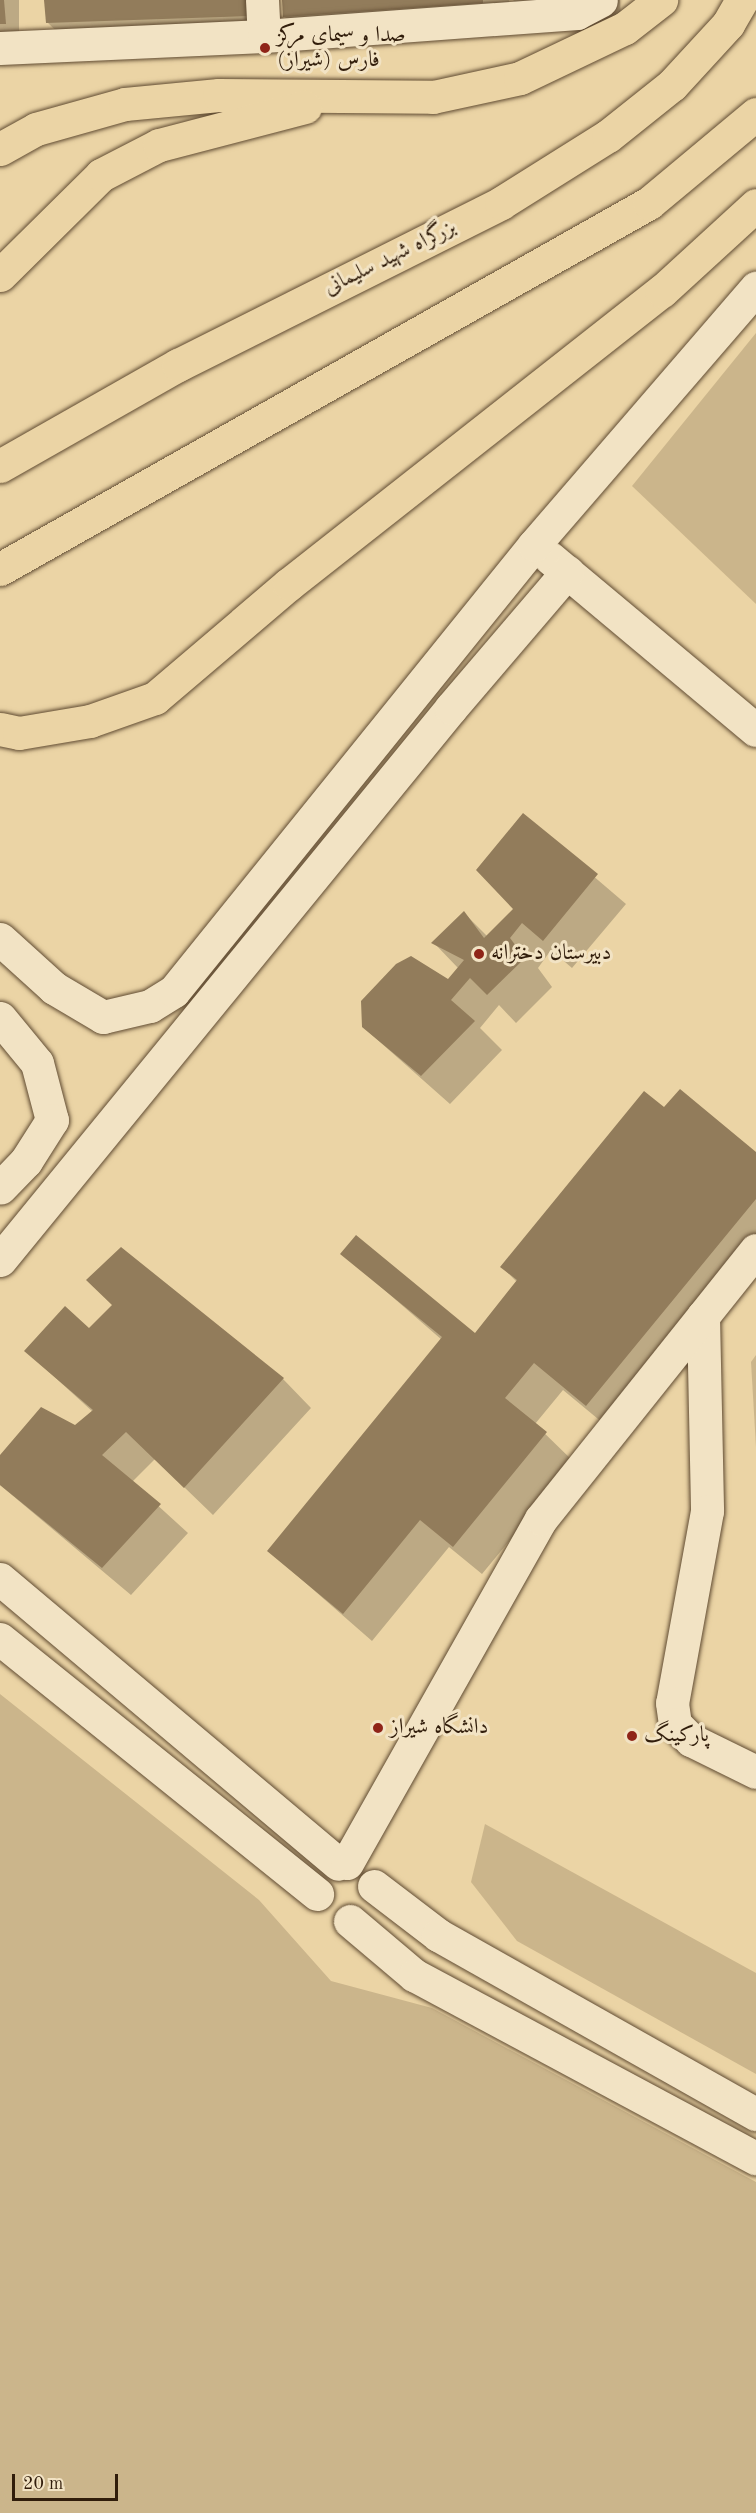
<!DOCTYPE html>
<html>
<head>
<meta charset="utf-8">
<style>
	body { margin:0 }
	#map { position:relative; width:756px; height:2513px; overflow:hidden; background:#ebd4a5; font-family:"Old Standard TT",Amiri,serif }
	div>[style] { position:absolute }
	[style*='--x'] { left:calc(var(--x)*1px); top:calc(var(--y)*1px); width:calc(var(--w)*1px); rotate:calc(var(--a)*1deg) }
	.green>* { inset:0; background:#cbb58b }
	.shadow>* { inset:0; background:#0003; transform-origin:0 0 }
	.building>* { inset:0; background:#927c5b }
	.roads { filter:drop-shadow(0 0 2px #604b32) drop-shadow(0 0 2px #604b32) }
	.minor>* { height:33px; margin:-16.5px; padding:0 16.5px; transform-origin:16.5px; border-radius:16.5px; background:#f2e3c4 }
	.major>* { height:33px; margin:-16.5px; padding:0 16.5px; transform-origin:16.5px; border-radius:16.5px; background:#ebd4a5 }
	.highway>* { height:33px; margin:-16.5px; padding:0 16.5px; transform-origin:16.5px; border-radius:16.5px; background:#ebd4a5 }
	.dots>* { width:16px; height:16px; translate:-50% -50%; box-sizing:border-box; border:3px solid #f2e3c4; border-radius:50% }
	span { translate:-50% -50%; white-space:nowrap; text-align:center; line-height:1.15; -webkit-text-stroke:6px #f2e3c4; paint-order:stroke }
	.poi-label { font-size:22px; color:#311d0b }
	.left { translate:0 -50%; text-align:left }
	.street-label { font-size:22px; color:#311d0b }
	.scale { position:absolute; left:12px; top:2474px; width:106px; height:27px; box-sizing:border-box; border:3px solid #311d0b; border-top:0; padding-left:8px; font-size:18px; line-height:21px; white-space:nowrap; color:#311d0b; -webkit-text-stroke:4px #f2e3c4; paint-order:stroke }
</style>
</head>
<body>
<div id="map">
	<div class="green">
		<i style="clip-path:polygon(756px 333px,756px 604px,632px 486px)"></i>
		<i style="clip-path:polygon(756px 1355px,756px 1447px,751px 1362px)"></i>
		<i style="clip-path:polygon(0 1694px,259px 1900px,331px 1981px,432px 2008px,756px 2182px,756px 2513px,0 2513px)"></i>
		<i style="clip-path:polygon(485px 1824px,756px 1973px,756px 2074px,517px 1941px,471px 1882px)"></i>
	</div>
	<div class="shadow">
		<i style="left:0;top:0;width:19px;height:40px"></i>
		<i style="clip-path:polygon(46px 0,273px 0,278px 44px,76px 50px,47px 22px)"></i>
		<i style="clip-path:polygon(283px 0,509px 0,510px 31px,312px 45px,284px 16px)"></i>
		<i style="clip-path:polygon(513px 0,620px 0,621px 18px,536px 25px)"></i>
		<i style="clip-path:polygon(523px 816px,626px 904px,572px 968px,551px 950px,538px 968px,552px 987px,516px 1023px,499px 1005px,480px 1028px,502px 1050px,450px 1104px,363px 1027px,449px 981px,459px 969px,434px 943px,464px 913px,488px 937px,515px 909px)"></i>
		<i style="clip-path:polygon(664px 1109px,756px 1154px,756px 1262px,615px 1433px,563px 1390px,535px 1424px,574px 1462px,482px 1574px,449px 1547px,372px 1641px,269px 1551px,442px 1340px,343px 1254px,475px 1335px,517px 1282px,502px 1267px)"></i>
		<i style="clip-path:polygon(121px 1249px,283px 1379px,311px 1408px,213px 1515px,155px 1459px,132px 1482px,188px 1533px,131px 1595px,0 1485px,0 1458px,75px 1427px,93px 1412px,26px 1351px,89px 1330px,114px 1305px)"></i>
	</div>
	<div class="building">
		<i style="clip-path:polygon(0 0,4px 0,6px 24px,0 24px)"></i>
		<i style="clip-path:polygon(44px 0,248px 0,250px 16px,46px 23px)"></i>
		<i style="clip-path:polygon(282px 0,483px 0,483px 3px,283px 17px)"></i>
		<i style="clip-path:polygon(523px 813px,598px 874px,543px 941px,522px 923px,510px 938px,525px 958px,487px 995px,470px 978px,451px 1000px,475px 1021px,421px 1076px,362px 1027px,361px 1001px,396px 964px,411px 956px,448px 979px,464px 960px,431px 943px,464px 911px,484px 938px,513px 909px,476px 870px)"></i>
		<i style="clip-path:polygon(680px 1089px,756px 1152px,756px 1199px,586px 1406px,534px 1363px,505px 1398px,547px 1432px,453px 1547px,420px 1520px,343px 1614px,267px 1551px,442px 1337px,340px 1254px,356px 1235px,475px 1333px,517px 1280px,500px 1267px,644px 1091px,664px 1107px)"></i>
		<i style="clip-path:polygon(121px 1247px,284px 1378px,184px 1488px,126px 1432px,102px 1455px,161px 1504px,102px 1568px,0 1485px,0 1455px,41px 1407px,75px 1425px,93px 1410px,24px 1351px,65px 1306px,89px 1328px,112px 1305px,86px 1280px)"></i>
	</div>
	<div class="roads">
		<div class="minor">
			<i style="--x:262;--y:0;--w:36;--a:87"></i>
			<i style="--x:0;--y:48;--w:264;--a:-2.6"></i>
			<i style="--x:264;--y:36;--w:314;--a:-4.2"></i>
			<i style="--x:577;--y:13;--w:27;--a:-28"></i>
			<i style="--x:550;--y:558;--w:268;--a:39.9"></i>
			<i style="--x:0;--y:939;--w:73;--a:42.2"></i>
			<i style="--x:54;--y:988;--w:57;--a:30.6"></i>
			<i style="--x:103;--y:1017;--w:48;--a:-13.2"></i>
			<i style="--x:150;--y:1006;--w:28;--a:-32"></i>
			<i style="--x:174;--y:991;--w:573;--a:-51.09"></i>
			<i style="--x:534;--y:545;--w:340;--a:-49.2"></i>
			<i style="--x:0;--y:1018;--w:58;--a:50.6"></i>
			<i style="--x:37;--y:1063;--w:59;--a:75.3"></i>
			<i style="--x:52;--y:1120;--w:49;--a:122.4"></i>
			<i style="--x:26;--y:1161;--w:37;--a:134"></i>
			<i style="--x:0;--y:1260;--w:713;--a:-50.75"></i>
			<i style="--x:451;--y:708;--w:179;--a:-49.5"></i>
			<i style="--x:703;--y:1316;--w:195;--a:88.8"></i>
			<i style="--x:707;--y:1511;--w:195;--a:100.3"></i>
			<i style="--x:672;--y:1703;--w:21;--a:82"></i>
			<i style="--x:675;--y:1724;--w:23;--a:45"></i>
			<i style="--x:691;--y:1740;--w:72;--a:26.2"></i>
			<i style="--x:0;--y:1579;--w:442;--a:40.1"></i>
			<i style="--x:0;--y:1639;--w:407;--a:38.8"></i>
			<i style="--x:347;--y:1863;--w:395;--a:-60.6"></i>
			<i style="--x:541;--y:1519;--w:344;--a:-51.4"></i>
			<i style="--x:374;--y:1886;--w:81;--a:37.4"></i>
			<i style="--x:438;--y:1935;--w:365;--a:29.4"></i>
			<i style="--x:350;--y:1921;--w:84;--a:40.2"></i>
			<i style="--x:414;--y:1975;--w:388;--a:28.2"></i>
		</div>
		<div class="major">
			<i style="--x:0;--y:149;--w:41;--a:-29.1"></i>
			<i style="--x:36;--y:129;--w:92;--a:-15.7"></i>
			<i style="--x:125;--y:104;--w:94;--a:-5.5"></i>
			<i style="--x:219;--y:95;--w:214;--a:0.5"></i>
			<i style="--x:433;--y:97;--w:89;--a:-12.3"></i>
			<i style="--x:520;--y:78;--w:116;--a:-25.5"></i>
			<i style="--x:625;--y:28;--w:46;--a:-37.9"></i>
			<i style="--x:0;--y:275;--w:142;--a:-44.7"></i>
			<i style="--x:101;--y:175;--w:65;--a:-27.3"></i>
			<i style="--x:159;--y:145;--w:151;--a:-14.6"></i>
			<i style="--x:0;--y:729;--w:19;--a:12"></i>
			<i style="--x:19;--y:733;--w:72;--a:-9.6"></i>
			<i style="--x:90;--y:721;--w:69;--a:-19.5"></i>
			<i style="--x:155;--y:698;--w:176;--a:-40.4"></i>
			<i style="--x:289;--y:584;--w:474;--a:-38.2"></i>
			<i style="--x:662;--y:291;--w:127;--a:-42.5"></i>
		</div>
		<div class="highway">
			<i style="--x:0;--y:466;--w:205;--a:-29.6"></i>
			<i style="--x:178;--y:365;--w:361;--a:-26.6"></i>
			<i style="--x:501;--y:203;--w:126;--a:-32.1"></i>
			<i style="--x:608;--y:136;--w:82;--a:-38.6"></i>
			<i style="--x:672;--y:85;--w:83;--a:-47.4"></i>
			<i style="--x:728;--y:24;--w:28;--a:-60"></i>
			<i style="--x:0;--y:569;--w:745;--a:-29.42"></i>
			<i style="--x:649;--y:203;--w:139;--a:-39.8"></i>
		</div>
	</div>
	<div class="dots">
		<i style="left:265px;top:48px;background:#8f2418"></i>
		<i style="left:479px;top:954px;background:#8f2418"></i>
		<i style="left:378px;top:1728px;background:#8f2418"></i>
		<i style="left:632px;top:1736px;background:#8f2418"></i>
	</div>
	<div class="poi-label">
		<span class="left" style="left:277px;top:48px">صدا و سیمای مرکز<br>فارس (شیراز)</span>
		<span class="left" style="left:491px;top:954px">دبیرستان دخترانه</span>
		<span class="left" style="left:390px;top:1728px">دانشگاه شیراز</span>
		<span class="left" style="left:644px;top:1736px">پارکینگ</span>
	</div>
	<div class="street-label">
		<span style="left:390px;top:258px;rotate:-26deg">بزرگراه شهید سلیمانی</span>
	</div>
	<div class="scale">20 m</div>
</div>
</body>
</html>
